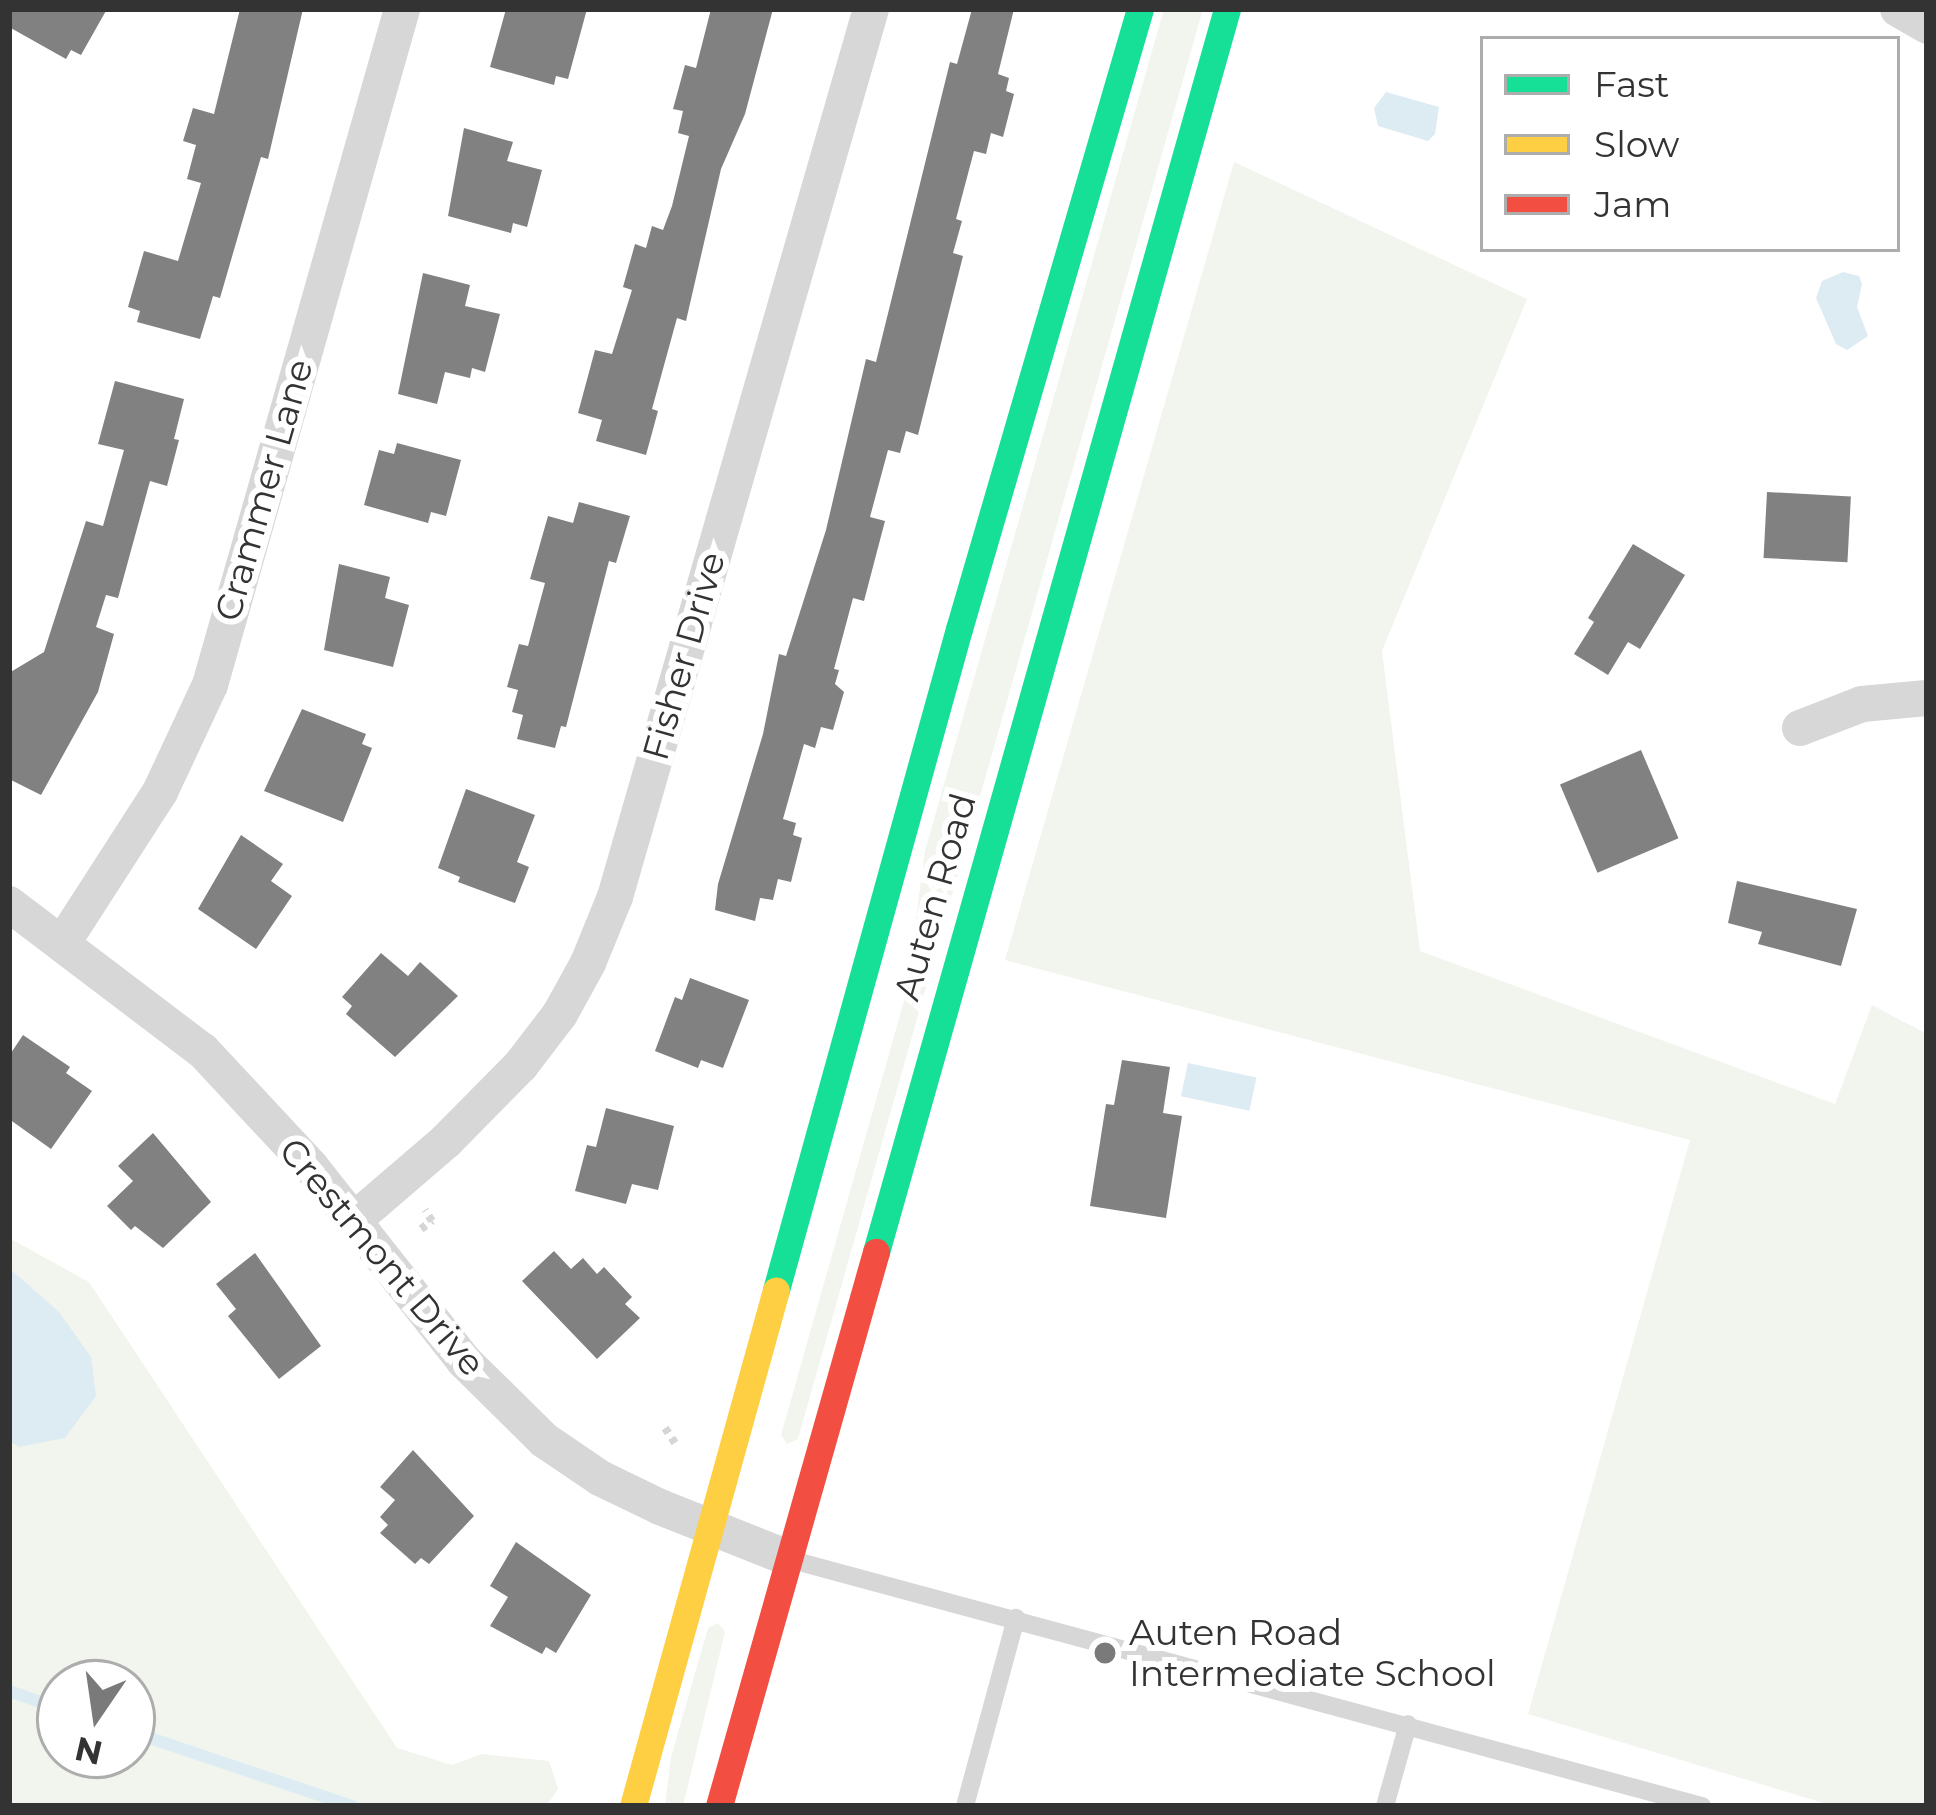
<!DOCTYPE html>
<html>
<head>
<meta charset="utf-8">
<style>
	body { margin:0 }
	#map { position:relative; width:1936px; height:1815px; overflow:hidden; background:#fff; font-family:Montserrat,sans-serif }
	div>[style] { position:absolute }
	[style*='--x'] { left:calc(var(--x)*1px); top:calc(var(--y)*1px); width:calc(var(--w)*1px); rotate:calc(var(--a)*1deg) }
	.green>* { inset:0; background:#f1f5ed }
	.water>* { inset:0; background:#ddebf3; transform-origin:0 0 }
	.stream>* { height:12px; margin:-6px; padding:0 6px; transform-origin:6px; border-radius:6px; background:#ddebf3 }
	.building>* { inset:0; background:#818181; transform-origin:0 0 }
	.path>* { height:8px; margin-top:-4px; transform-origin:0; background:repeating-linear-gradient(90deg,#d6d6d6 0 6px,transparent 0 12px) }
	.lane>* { height:18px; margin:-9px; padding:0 9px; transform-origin:9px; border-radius:9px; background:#d7d7d7 }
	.street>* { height:36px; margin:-18px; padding:0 18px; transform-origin:18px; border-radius:18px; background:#d7d7d7 }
	.fast>* { height:27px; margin:-13.5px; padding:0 13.5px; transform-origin:13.5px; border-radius:13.5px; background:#16e098 }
	.slow>* { height:27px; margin:-13.5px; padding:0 13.5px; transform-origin:13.5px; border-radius:13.5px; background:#ffcf43 }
	.jam>* { height:27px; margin:-13.5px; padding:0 13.5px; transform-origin:13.5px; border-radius:13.5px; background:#f24e42 }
	.dots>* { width:33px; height:33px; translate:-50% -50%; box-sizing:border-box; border:6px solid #fff; border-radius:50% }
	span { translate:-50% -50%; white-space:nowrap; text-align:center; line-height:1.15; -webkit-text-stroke:12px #fff; paint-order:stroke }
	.street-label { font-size:36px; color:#333 }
	.poi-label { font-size:36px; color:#333 }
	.left { translate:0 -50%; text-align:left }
	.frame { position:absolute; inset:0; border:12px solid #333; pointer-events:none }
	.legend { position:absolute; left:1480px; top:36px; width:420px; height:216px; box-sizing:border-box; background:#fff; border:3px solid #adadad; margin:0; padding:15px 21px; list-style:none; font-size:36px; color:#333 }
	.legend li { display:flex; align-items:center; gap:24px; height:60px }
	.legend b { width:60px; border:3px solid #adadad }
	.north { position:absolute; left:36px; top:1659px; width:120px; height:120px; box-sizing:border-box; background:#fff; border:3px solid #adadad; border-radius:50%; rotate:193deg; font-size:33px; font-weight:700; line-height:48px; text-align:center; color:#333 }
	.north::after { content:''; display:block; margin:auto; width:42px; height:54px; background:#7a7a7a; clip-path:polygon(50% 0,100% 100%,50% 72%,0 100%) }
</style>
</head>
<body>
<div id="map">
	<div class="green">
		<i style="clip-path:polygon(1164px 9px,1203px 9px,798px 1439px,787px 1444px,781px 1435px,906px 994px,925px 851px)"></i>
		<i style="clip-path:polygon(1234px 162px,1527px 299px,1382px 651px,1420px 951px,1835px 1104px,1872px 1005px,1927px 1034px,1927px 1806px,1834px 1806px,1528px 1714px,1690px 1140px,1005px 960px)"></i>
		<i style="clip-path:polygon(evenodd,9px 1238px,89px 1282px,397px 1748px,452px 1765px,482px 1754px,549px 1761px,558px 1789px,546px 1806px,9px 1805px,9px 1238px,60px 1683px,132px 1683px,132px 1755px,60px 1755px,60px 1683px)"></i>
		<i style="clip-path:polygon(718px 1623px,725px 1632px,683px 1806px,665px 1806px,671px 1757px,708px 1628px)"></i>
	</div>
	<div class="water">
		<i style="clip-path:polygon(1386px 92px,1439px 107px,1435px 134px,1428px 141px,1378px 126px,1374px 108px)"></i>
		<i style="clip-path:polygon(1843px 272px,1859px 276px,1862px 284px,1857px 307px,1868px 336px,1847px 350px,1836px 344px,1816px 298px,1822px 281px)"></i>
		<i style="left:1188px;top:1063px;width:70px;height:34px;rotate:12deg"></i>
		<i style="clip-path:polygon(9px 1268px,59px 1312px,91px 1357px,96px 1396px,65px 1438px,19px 1447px,9px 1441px)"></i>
	</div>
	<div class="stream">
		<i style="--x:9;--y:1691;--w:54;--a:19.4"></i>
		<i style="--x:132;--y:1732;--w:232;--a:18.6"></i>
	</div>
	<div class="building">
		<i style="clip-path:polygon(9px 9px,107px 9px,81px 55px,71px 50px,66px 59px,9px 27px)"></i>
		<i style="clip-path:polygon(240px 9px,303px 9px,268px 159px,261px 157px,220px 298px,213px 296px,200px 339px,137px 322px,140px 311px,128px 307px,144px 251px,178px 261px,201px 183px,187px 179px,196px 145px,183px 141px,193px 108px,214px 114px)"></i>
		<i style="clip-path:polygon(506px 9px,587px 9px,568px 79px,556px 76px,554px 85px,490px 67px)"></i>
		<i style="clip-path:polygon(711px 9px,773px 9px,745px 114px,721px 169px,686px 321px,677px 318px,652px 409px,658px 411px,646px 455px,596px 441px,602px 420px,578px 413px,595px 350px,612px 354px,632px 290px,623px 287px,635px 244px,646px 248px,652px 226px,663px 230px,672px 206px,689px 136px,678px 133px,683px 111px,673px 109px,685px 65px,696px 68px)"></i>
		<i style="clip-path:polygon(972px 9px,1014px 9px,998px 74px,1009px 78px,1006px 91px,1014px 94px,1003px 137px,991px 133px,986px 154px,974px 151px,956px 219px,962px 221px,953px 253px,963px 256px,918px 435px,906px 431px,900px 453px,888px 450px,870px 517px,885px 521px,864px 601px,853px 598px,834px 669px,839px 670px,835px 684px,844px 692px,833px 730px,821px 727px,815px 748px,804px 744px,783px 819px,796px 823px,793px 835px,802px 838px,791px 882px,778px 879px,773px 900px,760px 898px,755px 921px,715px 910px,718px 884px,763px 734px,779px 654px,786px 656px,826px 530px,866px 359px,876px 362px,950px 62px,957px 64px)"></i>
		<i style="clip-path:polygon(464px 128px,513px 142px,507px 161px,542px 170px,527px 227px,513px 223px,511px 233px,448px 216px)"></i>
		<i style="clip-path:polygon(423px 273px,470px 285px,465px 306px,500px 314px,485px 372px,472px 368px,470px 378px,445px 372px,437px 404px,398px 394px)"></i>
		<i style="clip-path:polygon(115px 381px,184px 399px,174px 439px,179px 440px,167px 486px,150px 481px,118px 598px,106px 595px,96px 627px,114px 634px,98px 692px,41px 795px,9px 779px,9px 673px,44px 652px,86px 521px,103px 526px,124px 450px,98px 444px)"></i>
		<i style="clip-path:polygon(397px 443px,461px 460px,446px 516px,431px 512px,428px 523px,364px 505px,379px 450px,394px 454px)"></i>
		<i style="left:1767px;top:492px;width:84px;height:66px;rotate:3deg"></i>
		<i style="clip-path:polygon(579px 502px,630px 516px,616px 563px,609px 561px,566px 727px,561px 726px,555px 748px,517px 739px,523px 715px,512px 712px,518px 690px,507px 687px,519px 644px,528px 646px,545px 583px,530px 579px,548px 516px,573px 523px)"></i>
		<i style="clip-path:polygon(1633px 544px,1685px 575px,1640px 649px,1628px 642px,1608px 675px,1574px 654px,1594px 622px,1588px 618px)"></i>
		<i style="clip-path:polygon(339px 564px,390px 577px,385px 598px,409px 605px,393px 667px,324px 650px)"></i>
		<i style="clip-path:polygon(302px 709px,366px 734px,362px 744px,372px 748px,343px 822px,264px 791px)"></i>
		<i style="left:1641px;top:750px;width:96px;height:88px;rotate:67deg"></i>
		<i style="clip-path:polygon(466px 789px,535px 815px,517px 862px,529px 867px,515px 903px,458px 882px,460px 877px,438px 868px)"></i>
		<i style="clip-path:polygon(241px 835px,283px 864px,271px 881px,292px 896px,256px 949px,198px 909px)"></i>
		<i style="clip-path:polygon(1737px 881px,1857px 909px,1841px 966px,1758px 944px,1762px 932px,1728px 923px)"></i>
		<i style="clip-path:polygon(381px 953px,408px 976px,420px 962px,458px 996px,395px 1057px,346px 1014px,352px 1006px,342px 997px)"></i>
		<i style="clip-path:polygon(690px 978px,749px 1000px,723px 1068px,701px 1060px,698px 1068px,655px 1051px,675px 997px,682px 1000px)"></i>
		<i style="clip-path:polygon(23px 1035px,70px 1067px,66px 1073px,92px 1091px,51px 1149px,9px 1119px,9px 1056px)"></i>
		<i style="clip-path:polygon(1122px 1060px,1170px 1067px,1163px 1113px,1182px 1116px,1166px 1218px,1090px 1206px,1106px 1104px,1114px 1105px)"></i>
		<i style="clip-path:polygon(606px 1108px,674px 1126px,658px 1190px,632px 1184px,626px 1204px,575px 1191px,587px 1145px,596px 1147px)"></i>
		<i style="clip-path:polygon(153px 1133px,211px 1202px,163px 1248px,135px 1226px,131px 1230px,107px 1206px,133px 1181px,118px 1166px)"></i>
		<i style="clip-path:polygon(554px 1251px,571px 1269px,583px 1258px,597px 1274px,604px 1267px,632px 1297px,625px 1304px,640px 1318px,597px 1359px,522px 1281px)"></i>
		<i style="clip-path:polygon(255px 1253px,321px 1346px,279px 1379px,228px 1316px,236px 1309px,216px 1284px)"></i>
		<i style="clip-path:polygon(413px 1450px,474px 1516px,429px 1564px,421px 1558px,415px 1564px,380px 1533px,388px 1525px,380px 1517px,395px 1500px,380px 1487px)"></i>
		<i style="clip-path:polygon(516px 1542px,591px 1595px,556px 1653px,546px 1647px,542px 1654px,490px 1626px,508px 1597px,490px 1586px)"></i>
	</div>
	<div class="path">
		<i style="--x:421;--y:1229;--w:14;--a:-36"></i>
		<i style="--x:432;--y:1221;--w:13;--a:-122"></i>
		<i style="--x:665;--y:1428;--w:18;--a:56"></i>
	</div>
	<div class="lane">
		<i style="--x:792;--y:1560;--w:943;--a:15.13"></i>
		<i style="--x:965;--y:1806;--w:195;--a:-74.8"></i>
		<i style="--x:1385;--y:1806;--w:85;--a:-74.3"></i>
	</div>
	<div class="street">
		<i style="--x:1898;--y:9;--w:34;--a:30"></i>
		<i style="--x:1800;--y:728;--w:66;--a:-21.2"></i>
		<i style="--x:1862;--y:704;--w:65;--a:-5.3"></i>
		<i style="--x:9;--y:904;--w:243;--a:37.2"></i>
		<i style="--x:203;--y:1051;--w:158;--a:47"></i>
		<i style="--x:311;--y:1167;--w:247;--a:51.7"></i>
		<i style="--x:464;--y:1361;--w:112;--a:44.6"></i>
		<i style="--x:544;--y:1440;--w:68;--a:34.2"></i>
		<i style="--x:600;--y:1478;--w:67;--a:25.8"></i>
		<i style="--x:660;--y:1507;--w:138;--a:21.7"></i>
		<i style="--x:62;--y:944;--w:181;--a:-57.2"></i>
		<i style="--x:160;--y:792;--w:118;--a:-65"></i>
		<i style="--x:210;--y:685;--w:703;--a:-74.14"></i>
		<i style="--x:353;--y:1221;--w:123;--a:-40.7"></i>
		<i style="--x:446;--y:1141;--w:107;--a:-45.4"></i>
		<i style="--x:521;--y:1065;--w:64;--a:-52.6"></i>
		<i style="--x:560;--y:1014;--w:58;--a:-61.2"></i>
		<i style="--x:588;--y:963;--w:71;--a:-67.8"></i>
		<i style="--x:615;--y:897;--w:924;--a:-73.92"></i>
	</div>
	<div class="fast">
		<i style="--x:876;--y:1252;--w:1292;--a:-74.23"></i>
		<i style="--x:776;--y:1290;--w:686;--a:-74.53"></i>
		<i style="--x:959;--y:629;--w:646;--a:-73.73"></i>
	</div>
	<div class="slow">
		<i style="--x:633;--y:1806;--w:535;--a:-74.51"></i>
	</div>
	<div class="jam">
		<i style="--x:719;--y:1806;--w:576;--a:-74.18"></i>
	</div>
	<div class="dots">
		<i style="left:1105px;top:1653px;background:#7a7a7a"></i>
	</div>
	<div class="street-label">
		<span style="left:264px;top:490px;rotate:-74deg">Crammer Lane</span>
		<span style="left:684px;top:656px;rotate:-74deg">Fisher Drive</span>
		<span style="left:935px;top:897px;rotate:-74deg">Auten Road</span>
		<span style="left:382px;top:1257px;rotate:50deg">Crestmont Drive</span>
	</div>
	<div class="poi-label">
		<span class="left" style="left:1129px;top:1653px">Auten Road<br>Intermediate School</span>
	</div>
	<div class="frame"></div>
	<ul class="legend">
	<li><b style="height:15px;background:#16e098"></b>Fast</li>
	<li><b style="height:15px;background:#ffcf43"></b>Slow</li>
	<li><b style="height:15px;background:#f24e42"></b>Jam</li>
	</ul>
	<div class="north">N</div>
</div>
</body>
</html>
